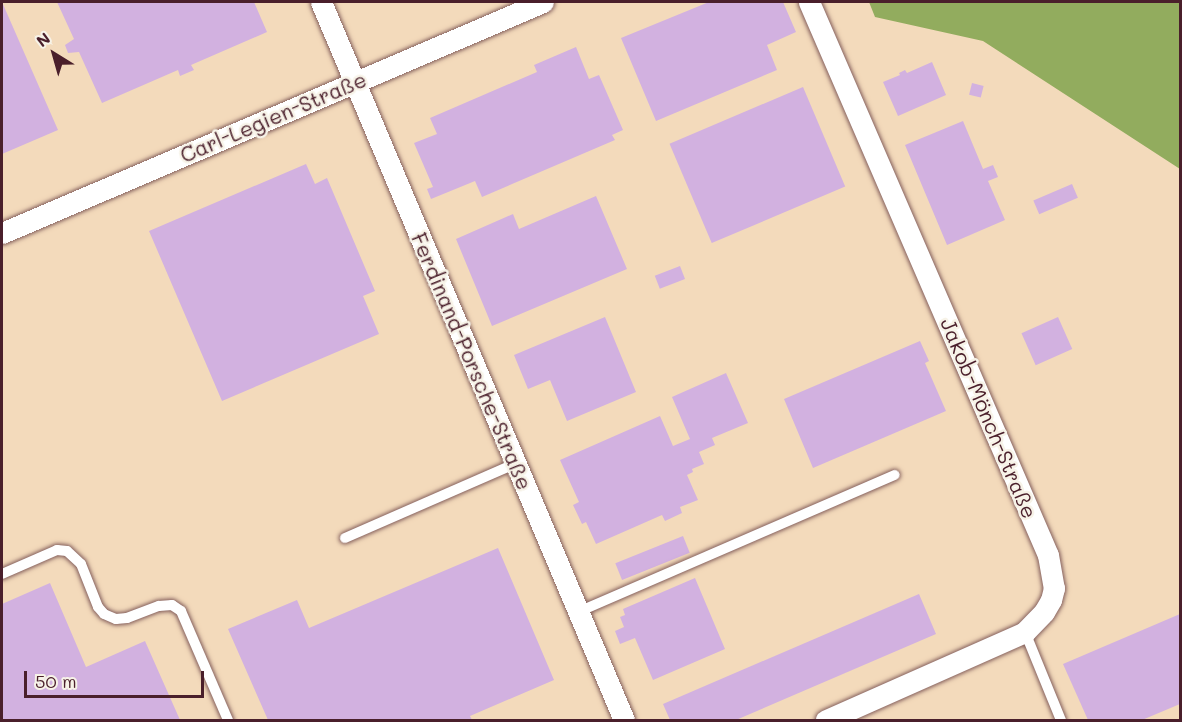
<!DOCTYPE html>
<html>
<head>
<meta charset="utf-8">
<style>
	body { margin:0 }
	#map { position:relative; width:1182px; height:722px; overflow:hidden; background:#f3dabb; font-family:Mali,sans-serif }
	div>[style] { position:absolute }
	[style*='--x'] { left:calc(var(--x)*1px); top:calc(var(--y)*1px); width:calc(var(--w)*1px); rotate:calc(var(--a)*1deg) }
	.forest>* { inset:0; background:#92ac5e }
	.building>* { inset:0; background:#d2b1e0; transform-origin:0 0 }
	.roads { filter:drop-shadow(0 0 2px #85605d) drop-shadow(0 0 2px #85605d) }
	.service>* { height:10px; margin:-5px; padding:0 5px; transform-origin:5px; border-radius:5px; background:#fff }
	.minor>* { height:21px; margin:-10.5px; padding:0 10.5px; transform-origin:10.5px; border-radius:10.5px; background:#fff }
	span { translate:-50% -50%; white-space:nowrap; text-align:center; line-height:1.15; -webkit-text-stroke:5px #f7f3e8; paint-order:stroke }
	.street-label { font-size:21px; color:#4a1f2b }
	.frame { position:absolute; inset:0; border:3px solid #4a1f2b; pointer-events:none }
	.north { position:absolute; left:24px; top:24px; width:60px; height:60px; -webkit-text-stroke:4px #f7f3e8; paint-order:stroke; rotate:323deg; font-size:16px; font-weight:700; line-height:24px; text-align:center; color:#4a1f2b }
	.north::after { content:''; display:block; margin:auto; width:21px; height:27px; background:#4a1f2b; clip-path:polygon(50% 0,100% 100%,50% 72%,0 100%) }
	.scale { position:absolute; left:24px; top:671px; width:180px; height:27px; box-sizing:border-box; border:3px solid #4a1f2b; border-top:0; padding-left:8px; font-size:18px; line-height:21px; white-space:nowrap; color:#4a1f2b; -webkit-text-stroke:4px #f7f3e8; paint-order:stroke }
</style>
</head>
<body>
<div id="map">
	<div class="forest">
		<i style="clip-path:polygon(869px 2px,1180px 2px,1180px 169px,983px 41px,875px 17px)"></i>
	</div>
	<div class="building">
		<i style="clip-path:polygon(2px 2px,58px 130px,2px 154px)"></i>
		<i style="clip-path:polygon(57px 2px,254px 2px,267px 32px,191px 65px,194px 70px,180px 76px,178px 70px,102px 103px,79px 52px,68px 53px,65px 45px,74px 39px)"></i>
		<i style="clip-path:polygon(709px 2px,783px 2px,796px 32px,767px 45px,777px 70px,656px 121px,621px 38px)"></i>
		<i style="clip-path:polygon(576px 47px,589px 79px,599px 75px,623px 130px,612px 135px,615px 140px,482px 197px,475px 181px,431px 199px,427px 189px,433px 187px,414px 143px,437px 134px,430px 118px,537px 72px,534px 65px)"></i>
		<i style="clip-path:polygon(932px 62px,946px 95px,898px 116px,883px 82px,900px 75px,899px 73px,905px 70px,907px 73px)"></i>
		<i style="left:972px;top:83px;width:12px;height:12px;rotate:14deg"></i>
		<i style="left:803px;top:87px;width:108px;height:145px;rotate:67deg"></i>
		<i style="clip-path:polygon(963px 121px,983px 169px,993px 165px,998px 177px,988px 181px,1005px 220px,947px 245px,905px 145px)"></i>
		<i style="clip-path:polygon(306px 164px,315px 184px,327px 178px,375px 291px,363px 296px,379px 334px,222px 401px,149px 231px)"></i>
		<i style="left:1072px;top:184px;width:15px;height:42px;rotate:67deg"></i>
		<i style="clip-path:polygon(596px 196px,627px 269px,492px 326px,456px 239px,513px 214px,519px 229px)"></i>
		<i style="left:680px;top:266px;width:14px;height:27px;rotate:69deg"></i>
		<i style="clip-path:polygon(605px 317px,636px 392px,567px 421px,550px 380px,528px 389px,514px 355px)"></i>
		<i style="left:1058px;top:317px;width:35px;height:40px;rotate:66deg"></i>
		<i style="clip-path:polygon(920px 341px,929px 361px,925px 363px,946px 411px,813px 468px,784px 399px)"></i>
		<i style="clip-path:polygon(726px 373px,748px 423px,712px 438px,715px 445px,699px 452px,704px 464px,692px 469px,693px 472px,687px 475px,698px 500px,680px 507px,682px 513px,665px 521px,662px 515px,596px 544px,586px 522px,582px 524px,573px 505px,579px 502px,560px 460px,660px 416px,673px 446px,690px 439px,672px 397px)"></i>
		<i style="left:683px;top:536px;width:18px;height:73px;rotate:68deg"></i>
		<i style="clip-path:polygon(498px 548px,554px 680px,470px 716px,472px 720px,268px 720px,228px 629px,297px 600px,309px 628px)"></i>
		<i style="clip-path:polygon(695px 578px,725px 649px,653px 680px,635px 638px,620px 644px,615px 631px,624px 627px,620px 617px,625px 615px,623px 609px)"></i>
		<i style="clip-path:polygon(50px 583px,86px 667px,145px 641px,180px 720px,2px 720px,2px 604px)"></i>
		<i style="clip-path:polygon(919px 594px,936px 634px,736px 720px,670px 720px,663px 704px)"></i>
		<i style="clip-path:polygon(1180px 614px,1180px 704px,1142px 720px,1088px 720px,1063px 664px)"></i>
	</div>
	<div class="roads">
		<div class="service">
			<i style="--x:345;--y:538;--w:184;--a:-23.6"></i>
			<i style="--x:2;--y:574;--w:60;--a:-23.6"></i>
			<i style="--x:57;--y:550;--w:10;--a:6"></i>
			<i style="--x:67;--y:551;--w:19;--a:43"></i>
			<i style="--x:81;--y:564;--w:46;--a:68.4"></i>
			<i style="--x:98;--y:607;--w:9;--a:49"></i>
			<i style="--x:104;--y:614;--w:13;--a:23"></i>
			<i style="--x:116;--y:619;--w:11;--a:-5"></i>
			<i style="--x:127;--y:618;--w:34;--a:-21"></i>
			<i style="--x:159;--y:606;--w:13;--a:-4"></i>
			<i style="--x:172;--y:605;--w:11;--a:34"></i>
			<i style="--x:181;--y:611;--w:119;--a:66.7"></i>
			<i style="--x:578;--y:612;--w:345;--a:-23.4"></i>
			<i style="--x:1025;--y:632;--w:95;--a:67.8"></i>
		</div>
		<div class="minor">
			<i style="--x:321;--y:2;--w:779;--a:67.12"></i>
			<i style="--x:809;--y:2;--w:602;--a:66.63"></i>
			<i style="--x:1048;--y:555;--w:34;--a:80"></i>
			<i style="--x:1054;--y:588;--w:12;--a:104"></i>
			<i style="--x:1051;--y:600;--w:14;--a:120"></i>
			<i style="--x:1044;--y:612;--w:28;--a:134"></i>
			<i style="--x:1025;--y:632;--w:218;--a:156.1"></i>
			<i style="--x:2;--y:233;--w:588;--a:-23.12"></i>
		</div>
	</div>
	<div class="street-label">
		<span style="left:273px;top:117px;rotate:-23deg">Carl-Legien-Straße</span>
		<span style="left:472px;top:361px;rotate:67deg">Ferdinand-Porsche-Straße</span>
		<span style="left:989px;top:418px;rotate:67deg">Jakob-Mönch-Straße</span>
	</div>
	<div class="frame"></div>
	<div class="north">N</div>
	<div class="scale">50 m</div>
</div>
</body>
</html>
